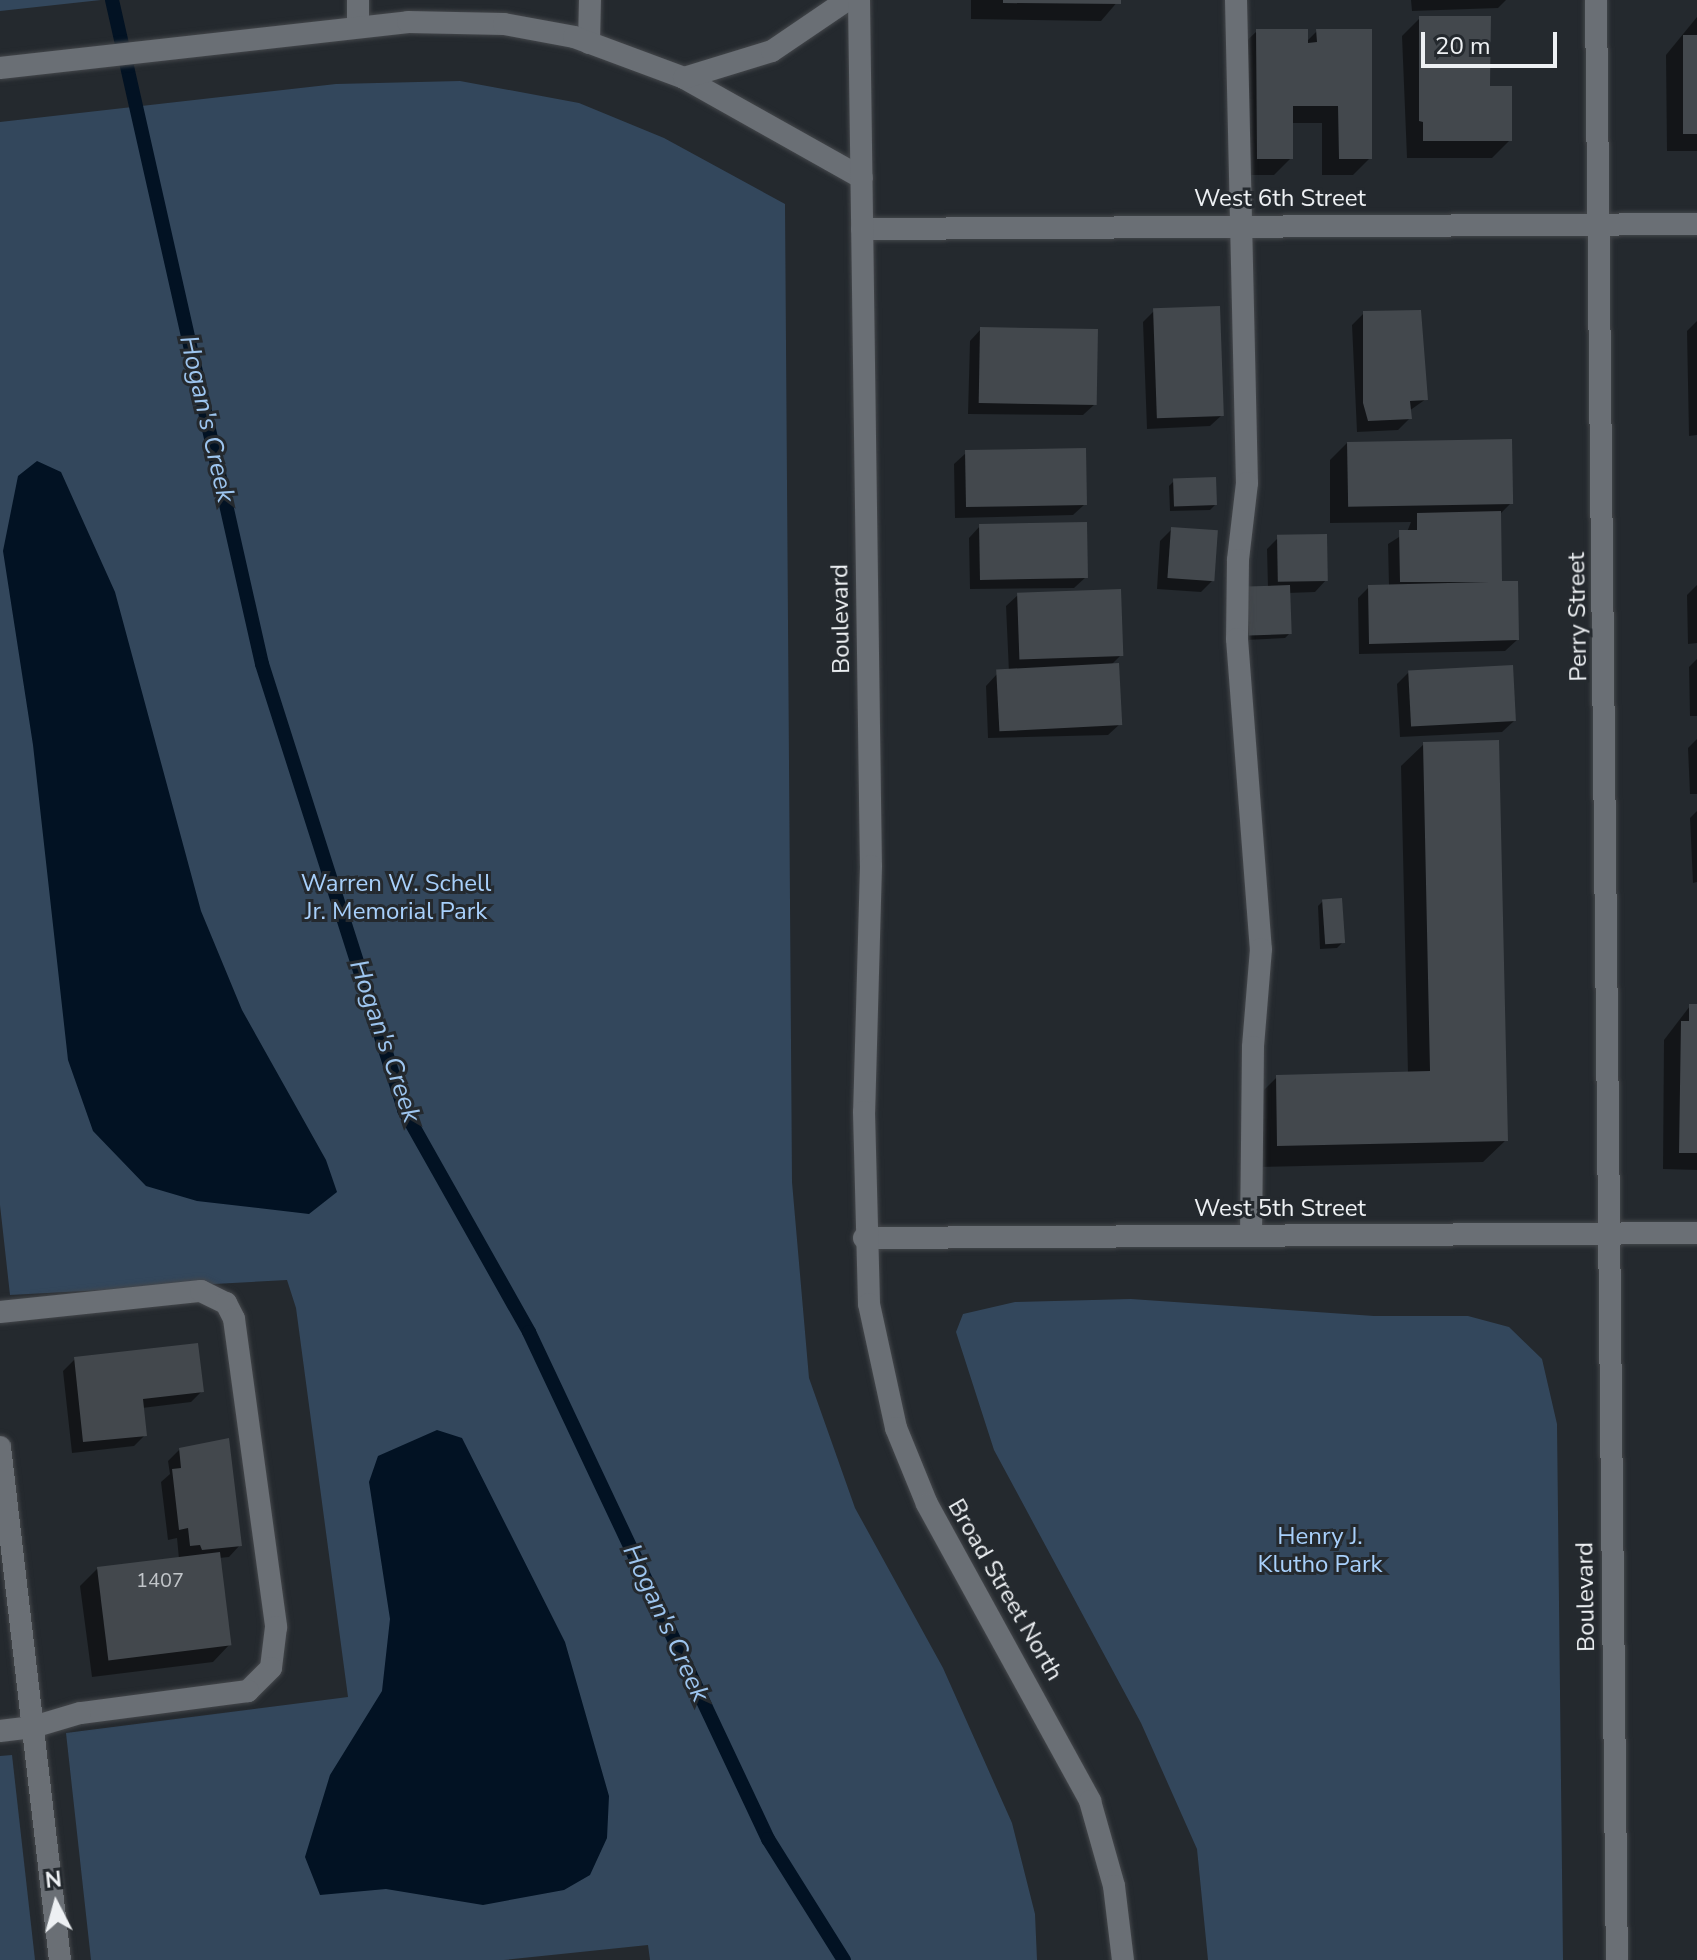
<!DOCTYPE html>
<html>
<head>
<meta charset="utf-8">
<style>
	body { margin:0 }
	#map { position:relative; width:1697px; height:1960px; overflow:hidden; background:#24292e; font-family:"Nunito Sans",sans-serif }
	div>[style] { position:absolute }
	[style*='--x'] { left:calc(var(--x)*1px); top:calc(var(--y)*1px); width:calc(var(--w)*1px); rotate:calc(var(--a)*1deg) }
	.green>* { inset:0; background:#33475c }
	.water>* { inset:0; background:#021223 }
	.shadow>* { inset:0; background:#0007 }
	.stream>* { height:14px; margin:-7px; padding:0 7px; transform-origin:7px; border-radius:7px; background:#021223 }
	.building>* { inset:0; background:#43484d; transform-origin:0 0 }
	.roads { filter:drop-shadow(0 0 2px #44474b) drop-shadow(0 0 2px #44474b) }
	.service>* { height:22px; margin:-11px; padding:0 11px; transform-origin:11px; border-radius:11px; background:#6a6f75 }
	.minor>* { height:22px; margin:-11px; padding:0 11px; transform-origin:11px; border-radius:11px; background:#6a6f75 }
	.tertiary>* { height:22px; margin:-11px; padding:0 11px; transform-origin:11px; border-radius:11px; background:#6a6f75 }
	.secondary>* { height:22px; margin:-11px; padding:0 11px; transform-origin:11px; border-radius:11px; background:#6a6f75 }
	span { translate:-50% -50%; white-space:nowrap; text-align:center; line-height:1.15; -webkit-text-stroke:6px #24292e; paint-order:stroke }
	.number-label { font-size:20px; color:#c2c6ca }
	.number-label span { -webkit-text-stroke-width:0 }
	.street-label { font-size:24px; color:#edf0f3 }
	.park-label { font-size:24px; color:#a8d0fb }
	.water-label { font-size:26px; color:#9dc5ef; font-style:italic }
	.north { position:absolute; left:16px; top:1864px; width:80px; height:80px; -webkit-text-stroke:6px #24292e; paint-order:stroke; rotate:354deg; font-size:22px; font-weight:700; line-height:32px; text-align:center; color:#edf0f3 }
	.north::after { content:''; display:block; margin:auto; width:28px; height:36px; background:#edf0f3; clip-path:polygon(50% 0,100% 100%,50% 72%,0 100%) }
	.scale { position:absolute; left:1421px; top:32px; width:136px; height:36px; box-sizing:border-box; border:4px solid #edf0f3; border-top:0; padding-left:10px; font-size:24px; line-height:28px; white-space:nowrap; color:#edf0f3; -webkit-text-stroke:6px #24292e; paint-order:stroke }
</style>
</head>
<body>
<div id="map">
	<div class="green">
		<i style="clip-path:polygon(0 0,101px 0,0 11px)"></i>
		<i style="clip-path:polygon(460px 81px,579px 103px,664px 138px,785px 204px,792px 1182px,809px 1378px,855px 1508px,943px 1668px,1012px 1823px,1035px 1914px,1037px 1960px,650px 1960px,648px 1945px,504px 1960px,91px 1960px,66px 1733px,348px 1697px,296px 1308px,287px 1280px,10px 1295px,0 1205px,0 122px,336px 84px)"></i>
		<i style="clip-path:polygon(1131px 1299px,1374px 1316px,1468px 1316px,1509px 1327px,1542px 1359px,1557px 1424px,1563px 1960px,1208px 1960px,1197px 1849px,1141px 1723px,994px 1450px,956px 1332px,963px 1314px,1015px 1302px)"></i>
		<i style="clip-path:polygon(12px 1755px,35px 1960px,0 1960px,0 1756px)"></i>
	</div>
	<div class="water">
		<i style="clip-path:polygon(37px 461px,61px 472px,115px 592px,201px 911px,242px 1010px,326px 1160px,337px 1192px,309px 1214px,197px 1201px,146px 1186px,93px 1131px,68px 1060px,33px 745px,3px 551px,18px 476px)"></i>
		<i style="clip-path:polygon(437px 1430px,462px 1438px,565px 1642px,609px 1796px,607px 1838px,590px 1875px,564px 1890px,483px 1905px,386px 1889px,320px 1895px,305px 1857px,330px 1775px,382px 1691px,390px 1619px,369px 1482px,378px 1456px)"></i>
	</div>
	<div class="shadow">
		<i style="clip-path:polygon(971px 0,1119px 0,1101px 21px,971px 19px)"></i>
		<i style="clip-path:polygon(1411px 0,1506px 0,1498px 8px,1412px 11px)"></i>
		<i style="clip-path:polygon(1697px 17px,1697px 151px,1667px 151px,1666px 55px)"></i>
		<i style="clip-path:polygon(1420px 18px,1488px 88px,1510px 140px,1492px 158px,1407px 158px,1402px 36px)"></i>
		<i style="clip-path:polygon(1257px 31px,1306px 42px,1317px 31px,1370px 158px,1353px 175px,1322px 175px,1322px 123px,1291px 123px,1291px 158px,1274px 175px,1240px 175px,1239px 48px)"></i>
		<i style="clip-path:polygon(1154px 311px,1222px 415px,1210px 426px,1147px 429px,1143px 322px)"></i>
		<i style="clip-path:polygon(1364px 313px,1426px 399px,1409px 411px,1410px 418px,1398px 430px,1357px 432px,1352px 325px)"></i>
		<i style="clip-path:polygon(1697px 321px,1697px 435px,1689px 436px,1687px 331px)"></i>
		<i style="clip-path:polygon(981px 329px,1095px 404px,1083px 415px,968px 414px,970px 341px)"></i>
		<i style="clip-path:polygon(1347px 443px,1511px 503px,1499px 515px,1501px 584px,1517px 640px,1505px 651px,1359px 654px,1358px 598px,1369px 587px,1389px 586px,1388px 544px,1407px 532px,1411px 522px,1330px 523px,1330px 460px)"></i>
		<i style="clip-path:polygon(966px 453px,1085px 504px,1073px 515px,955px 518px,954px 464px)"></i>
		<i style="clip-path:polygon(1174px 481px,1215px 505px,1210px 510px,1170px 511px,1169px 486px)"></i>
		<i style="clip-path:polygon(980px 526px,1086px 577px,1074px 588px,970px 589px,969px 538px)"></i>
		<i style="clip-path:polygon(1172px 529px,1213px 580px,1201px 592px,1157px 589px,1160px 541px)"></i>
		<i style="clip-path:polygon(1278px 538px,1326px 580px,1315px 592px,1288px 593px,1290px 633px,1285px 638px,1245px 640px,1243px 594px,1268px 588px,1267px 549px)"></i>
		<i style="clip-path:polygon(1697px 585px,1697px 643px,1688px 644px,1687px 595px)"></i>
		<i style="clip-path:polygon(1018px 595px,1121px 655px,1111px 665px,1120px 724px,1108px 735px,988px 738px,986px 686px,997px 674px,1009px 673px,1006px 606px)"></i>
		<i style="clip-path:polygon(1697px 659px,1697px 716px,1690px 716px,1689px 667px)"></i>
		<i style="clip-path:polygon(1409px 672px,1514px 721px,1502px 732px,1400px 737px,1397px 684px)"></i>
		<i style="clip-path:polygon(1697px 739px,1697px 794px,1690px 794px,1688px 748px)"></i>
		<i style="clip-path:polygon(1424px 744px,1506px 1140px,1483px 1162px,1256px 1167px,1254px 1100px,1277px 1077px,1408px 1074px,1401px 766px)"></i>
		<i style="clip-path:polygon(1697px 811px,1697px 882px,1693px 883px,1690px 818px)"></i>
		<i style="clip-path:polygon(1323px 901px,1343px 942px,1337px 948px,1320px 949px,1318px 906px)"></i>
		<i style="clip-path:polygon(1690px 1006px,1697px 1006px,1697px 1170px,1663px 1169px,1664px 1040px)"></i>
		<i style="clip-path:polygon(75px 1359px,202px 1391px,191px 1402px,142px 1408px,145px 1435px,134px 1446px,72px 1453px,63px 1371px)"></i>
		<i style="clip-path:polygon(180px 1449px,240px 1545px,229px 1557px,219px 1558px,230px 1644px,213px 1662px,92px 1677px,80px 1586px,97px 1569px,179px 1559px,177px 1538px,168px 1540px,161px 1482px,170px 1474px,168px 1461px)"></i>
	</div>
	<div class="stream">
		<i style="--x:112;--y:0;--w:681;--a:77.27"></i>
		<i style="--x:262;--y:664;--w:468;--a:72.3"></i>
		<i style="--x:404;--y:1110;--w:255;--a:60.6"></i>
		<i style="--x:529;--y:1332;--w:561;--a:64.76"></i>
		<i style="--x:768;--y:1839;--w:143;--a:57.9"></i>
	</div>
	<div class="building">
		<i style="clip-path:polygon(1003px 0,1121px 0,1121px 4px,1003px 3px)"></i>
		<i style="clip-path:polygon(1419px 16px,1491px 16px,1490px 86px,1512px 86px,1512px 141px,1423px 141px,1423px 122px,1419px 121px)"></i>
		<i style="clip-path:polygon(1256px 29px,1308px 29px,1308px 43px,1317px 42px,1316px 29px,1372px 29px,1372px 159px,1339px 159px,1338px 106px,1293px 106px,1293px 159px,1257px 159px)"></i>
		<i style="left:1697px;top:35px;width:99px;height:14px;rotate:90deg"></i>
		<i style="left:1220px;top:306px;width:110px;height:67px;rotate:88deg"></i>
		<i style="clip-path:polygon(1421px 310px,1428px 400px,1410px 401px,1412px 419px,1368px 421px,1363px 403px,1363px 311px)"></i>
		<i style="left:980px;top:327px;width:118px;height:76px;rotate:1deg"></i>
		<i style="left:1512px;top:439px;width:65px;height:165px;rotate:89deg"></i>
		<i style="left:1086px;top:448px;width:57px;height:121px;rotate:89deg"></i>
		<i style="left:1216px;top:477px;width:28px;height:43px;rotate:88deg"></i>
		<i style="clip-path:polygon(1501px 511px,1502px 581px,1518px 581px,1519px 640px,1369px 644px,1368px 585px,1489px 582px,1400px 582px,1399px 530px,1417px 530px,1417px 513px)"></i>
		<i style="left:1087px;top:522px;width:56px;height:108px;rotate:89deg"></i>
		<i style="left:1171px;top:527px;width:47px;height:51px;rotate:4deg"></i>
		<i style="left:1327px;top:534px;width:47px;height:50px;rotate:89deg"></i>
		<i style="left:1290px;top:585px;width:49px;height:43px;rotate:88deg"></i>
		<i style="left:1121px;top:589px;width:67px;height:104px;rotate:88deg"></i>
		<i style="left:1119px;top:663px;width:62px;height:123px;rotate:87deg"></i>
		<i style="left:1513px;top:665px;width:56px;height:105px;rotate:87deg"></i>
		<i style="clip-path:polygon(1499px 740px,1508px 1141px,1277px 1146px,1276px 1075px,1430px 1071px,1423px 742px)"></i>
		<i style="left:1342px;top:898px;width:45px;height:20px;rotate:86deg"></i>
		<i style="clip-path:polygon(1689px 1004px,1697px 1004px,1697px 1153px,1679px 1153px,1681px 1021px,1689px 1021px)"></i>
		<i style="clip-path:polygon(198px 1343px,204px 1392px,143px 1399px,147px 1436px,83px 1442px,74px 1357px)"></i>
		<i style="clip-path:polygon(229px 1438px,242px 1546px,202px 1550px,200px 1545px,190px 1546px,188px 1528px,179px 1530px,172px 1469px,181px 1468px,179px 1448px)"></i>
		<i style="left:220px;top:1552px;width:94px;height:124px;rotate:83deg"></i>
	</div>
	<div class="roads">
		<div class="service">
			<i style="--x:358;--y:0;--w:27;--a:90"></i>
			<i style="--x:1236;--y:0;--w:483;--a:88.7"></i>
			<i style="--x:1247;--y:483;--w:78;--a:96.7"></i>
			<i style="--x:1238;--y:560;--w:79;--a:90.7"></i>
			<i style="--x:1237;--y:639;--w:311;--a:85.6"></i>
			<i style="--x:1261;--y:949;--w:98;--a:94.7"></i>
			<i style="--x:1253;--y:1047;--w:188;--a:90.6"></i>
			<i style="--x:589;--y:43;--w:43;--a:-88.7"></i>
			<i style="--x:0;--y:1312;--w:202;--a:-6"></i>
			<i style="--x:201;--y:1291;--w:28;--a:26"></i>
			<i style="--x:226;--y:1303;--w:18;--a:63"></i>
			<i style="--x:234;--y:1319;--w:311;--a:82.2"></i>
			<i style="--x:276;--y:1627;--w:41;--a:97"></i>
			<i style="--x:271;--y:1668;--w:33;--a:135"></i>
			<i style="--x:248;--y:1691;--w:169;--a:172.5"></i>
			<i style="--x:80;--y:1713;--w:49;--a:163.4"></i>
		</div>
		<div class="minor">
			<i style="--x:1596;--y:0;--w:1960;--a:89.39"></i>
			<i style="--x:0;--y:68;--w:411;--a:-6.4"></i>
			<i style="--x:408;--y:22;--w:96;--a:1.2"></i>
			<i style="--x:504;--y:24;--w:71;--a:10.5"></i>
			<i style="--x:574;--y:37;--w:117;--a:20.4"></i>
			<i style="--x:684;--y:78;--w:204;--a:29.3"></i>
			<i style="--x:684;--y:78;--w:92;--a:-17.1"></i>
			<i style="--x:772;--y:51;--w:91;--a:-34.2"></i>
			<i style="--x:862;--y:229;--w:835;--a:-0.34"></i>
			<i style="--x:864;--y:1238;--w:833;--a:-0.34"></i>
			<i style="--x:0;--y:1731;--w:33;--a:-7"></i>
		</div>
		<div class="tertiary">
			<i style="--x:0;--y:1447;--w:516;--a:83.33"></i>
		</div>
		<div class="secondary">
			<i style="--x:859;--y:0;--w:866;--a:89.21"></i>
			<i style="--x:871;--y:866;--w:246;--a:91.6"></i>
			<i style="--x:864;--y:1112;--w:192;--a:88.5"></i>
			<i style="--x:869;--y:1304;--w:127;--a:77.7"></i>
			<i style="--x:896;--y:1428;--w:82;--a:67.8"></i>
			<i style="--x:927;--y:1504;--w:339;--a:61.2"></i>
			<i style="--x:1090;--y:1801;--w:88;--a:74.2"></i>
			<i style="--x:1114;--y:1886;--w:75;--a:83.1"></i>
		</div>
	</div>
	<div class="number-label">
		<span style="left:160px;top:1580px">1407</span>
	</div>
	<div class="street-label">
		<span style="left:1280px;top:199px">West 6th Street</span>
		<span style="left:1578px;top:617px;rotate:-91deg">Perry Street</span>
		<span style="left:841px;top:619px;rotate:-91deg">Boulevard</span>
		<span style="left:1280px;top:1209px">West 5th Street</span>
		<span style="left:1005px;top:1590px;rotate:60deg">Broad Street North</span>
		<span style="left:1586px;top:1597px;rotate:-91deg">Boulevard</span>
	</div>
	<div class="park-label">
		<span style="left:396px;top:898px">Warren W. Schell<br>Jr. Memorial Park</span>
		<span style="left:1320px;top:1551px">Henry J.<br>Klutho Park</span>
	</div>
	<div class="water-label">
		<span style="left:207px;top:419px;rotate:77deg">Hogan's Creek</span>
		<span style="left:385px;top:1041px;rotate:71deg">Hogan's Creek</span>
		<span style="left:666px;top:1623px;rotate:65deg">Hogan's Creek</span>
	</div>
	<div class="north">N</div>
	<div class="scale">20 m</div>
</div>
</body>
</html>
